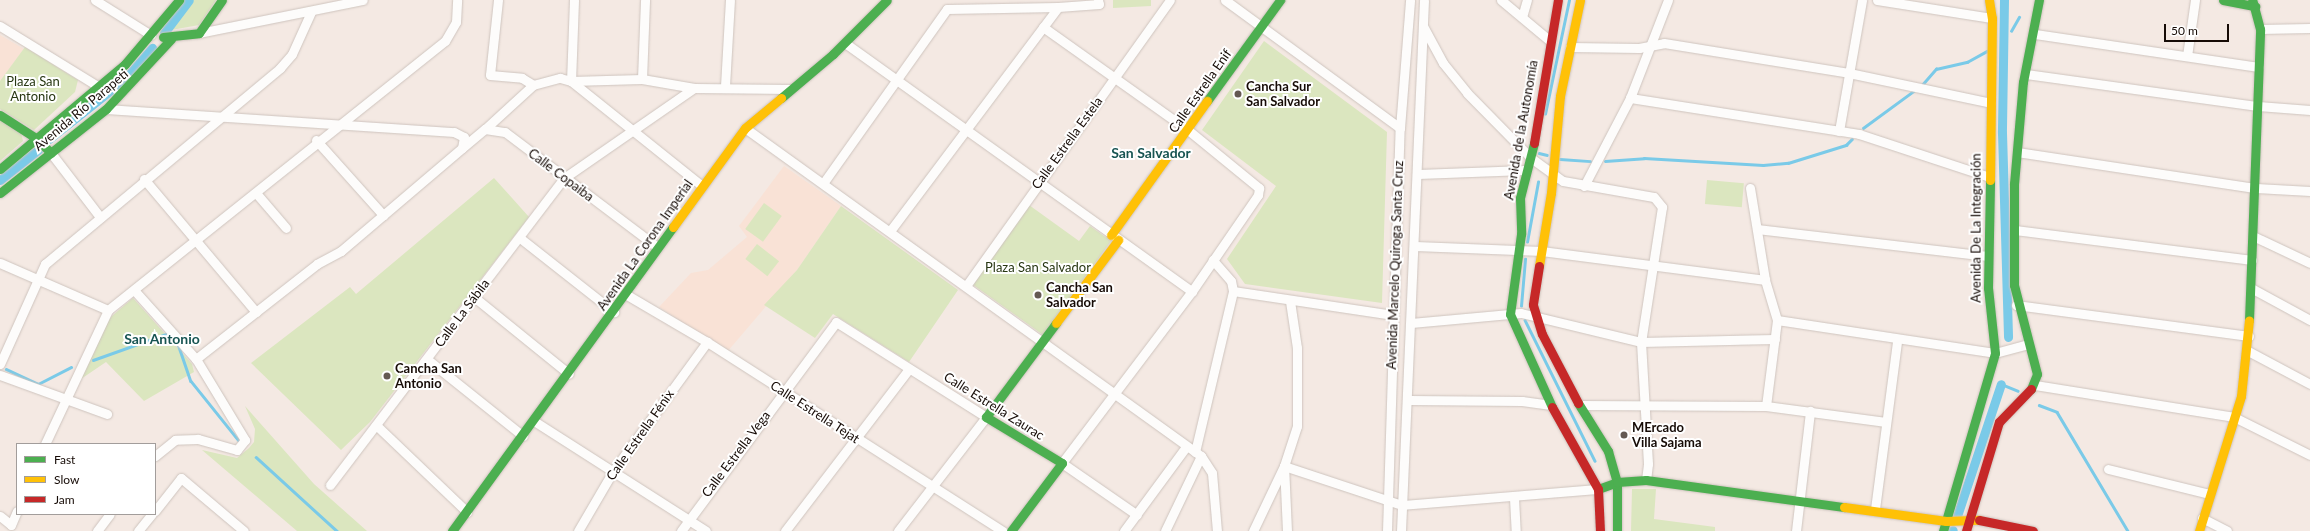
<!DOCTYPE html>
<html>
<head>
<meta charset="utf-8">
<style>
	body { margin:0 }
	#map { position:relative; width:2310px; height:531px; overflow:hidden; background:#f4e9e3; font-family:Lato,sans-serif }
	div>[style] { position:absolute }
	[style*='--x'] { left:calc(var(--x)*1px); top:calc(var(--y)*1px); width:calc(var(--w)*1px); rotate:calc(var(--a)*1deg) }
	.built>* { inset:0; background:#f9e2d6 }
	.green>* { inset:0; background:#dbe6bf; transform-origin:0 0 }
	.stream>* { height:2.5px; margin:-1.25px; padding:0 1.25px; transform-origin:1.25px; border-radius:1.25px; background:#7acae8 }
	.canal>* { height:9px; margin:-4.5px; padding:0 4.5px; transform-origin:4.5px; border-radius:4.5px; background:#7acae8 }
	.roads { filter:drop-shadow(0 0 1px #cec4be) drop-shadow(0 0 1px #cec4be) }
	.street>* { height:9px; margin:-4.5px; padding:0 4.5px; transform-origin:4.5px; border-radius:4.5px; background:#fdfcfb }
	.fast>* { height:9px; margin:-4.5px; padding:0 4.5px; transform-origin:4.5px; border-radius:4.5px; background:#4caf50 }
	.slow>* { height:9px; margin:-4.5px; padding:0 4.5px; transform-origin:4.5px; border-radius:4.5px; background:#ffc107 }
	.jam>* { height:9px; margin:-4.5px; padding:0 4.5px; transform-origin:4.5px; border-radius:4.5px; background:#c62828 }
	.dots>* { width:11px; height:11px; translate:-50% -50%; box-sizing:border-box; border:2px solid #fff; border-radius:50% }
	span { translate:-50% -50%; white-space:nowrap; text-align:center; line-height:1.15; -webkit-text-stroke:4px #fff; paint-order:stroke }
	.park-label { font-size:13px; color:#283713 }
	.poi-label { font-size:13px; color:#160b06; font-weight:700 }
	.left { translate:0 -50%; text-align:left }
	.street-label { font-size:13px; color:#160b06 }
	.neighbourhood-label { font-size:14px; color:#175452; font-weight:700 }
	.legend { position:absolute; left:16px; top:443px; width:140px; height:72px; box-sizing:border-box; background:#fff; border:1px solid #a29d9b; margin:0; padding:5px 7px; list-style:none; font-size:12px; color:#160b06 }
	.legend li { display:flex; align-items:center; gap:8px; height:20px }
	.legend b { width:20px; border:1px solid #a29d9b }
	.scale { position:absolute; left:2164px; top:24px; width:65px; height:18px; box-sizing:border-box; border:2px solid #160b06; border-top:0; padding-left:5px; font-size:12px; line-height:14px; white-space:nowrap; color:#160b06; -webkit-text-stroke:3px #fff; paint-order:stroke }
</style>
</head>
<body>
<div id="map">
	<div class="built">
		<i style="clip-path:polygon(0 35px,24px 49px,0 81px)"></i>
		<i style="clip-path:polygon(784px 166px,841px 206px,797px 270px,727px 352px,659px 307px,691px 273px,708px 270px,747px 237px,739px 226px)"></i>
	</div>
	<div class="green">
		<i style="clip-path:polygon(185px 0,216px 0,199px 25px,160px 32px)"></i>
		<i style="clip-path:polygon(1113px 0,1151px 0,1151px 6px,1113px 8px)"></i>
		<i style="clip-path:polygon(1264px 41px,1387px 132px,1382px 303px,1245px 284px,1227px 259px,1276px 186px,1202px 130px)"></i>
		<i style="clip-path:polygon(25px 47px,78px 80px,75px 92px,34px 130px,0 109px,0 81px)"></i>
		<i style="clip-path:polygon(0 119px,21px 133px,23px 141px,0 161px)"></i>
		<i style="clip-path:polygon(494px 178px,529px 217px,370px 422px,341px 450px,251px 363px,350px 287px,356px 294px)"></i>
		<i style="left:1707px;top:180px;width:37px;height:24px;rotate:5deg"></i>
		<i style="left:764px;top:203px;width:22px;height:32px;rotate:36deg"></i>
		<i style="clip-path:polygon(1029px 205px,1079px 241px,1090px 226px,1111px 241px,1043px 335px,972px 284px)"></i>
		<i style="clip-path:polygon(841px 206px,958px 290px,909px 362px,833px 314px,815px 338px,764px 305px,797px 270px)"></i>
		<i style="left:757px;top:244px;width:28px;height:19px;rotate:38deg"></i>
		<i style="clip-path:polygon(133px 298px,192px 364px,194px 372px,144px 401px,106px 362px,81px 379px,106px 321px)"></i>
		<i style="clip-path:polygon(245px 406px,314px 484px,367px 531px,297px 531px,202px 450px,237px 458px,249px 448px,254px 442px,255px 429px)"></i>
		<i style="clip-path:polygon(1632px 489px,1656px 489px,1654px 519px,1715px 527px,1715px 531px,1631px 531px)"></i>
	</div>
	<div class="stream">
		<i style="--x:2011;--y:31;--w:16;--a:-60"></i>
		<i style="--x:1921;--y:86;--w:23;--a:-49"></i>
		<i style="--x:1936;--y:69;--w:32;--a:-13"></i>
		<i style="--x:1967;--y:62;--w:23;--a:-29"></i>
		<i style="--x:1545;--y:114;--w:116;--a:-78.1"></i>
		<i style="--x:1863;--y:128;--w:64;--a:-36.2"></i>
		<i style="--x:1539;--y:153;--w:8;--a:14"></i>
		<i style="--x:1560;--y:159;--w:30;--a:4"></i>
		<i style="--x:1605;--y:161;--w:39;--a:-4"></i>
		<i style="--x:1644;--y:158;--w:119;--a:3.4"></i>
		<i style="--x:1763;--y:165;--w:25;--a:-5"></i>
		<i style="--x:1788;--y:163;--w:61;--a:-17.2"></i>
		<i style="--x:1846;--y:145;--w:8;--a:-45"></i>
		<i style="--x:1527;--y:242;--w:61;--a:-79.6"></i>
		<i style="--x:1521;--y:306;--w:47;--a:-85.1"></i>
		<i style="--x:1525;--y:320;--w:157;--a:63.6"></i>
		<i style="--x:178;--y:344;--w:39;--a:71"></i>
		<i style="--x:191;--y:381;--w:78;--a:51.2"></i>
		<i style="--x:93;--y:360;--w:81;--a:-19.6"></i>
		<i style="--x:6;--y:369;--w:35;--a:25"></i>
		<i style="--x:38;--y:384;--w:37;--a:-27"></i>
		<i style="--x:2001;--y:384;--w:18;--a:22"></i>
		<i style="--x:2039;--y:405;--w:19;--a:21"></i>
		<i style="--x:2057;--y:412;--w:139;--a:59.2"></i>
		<i style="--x:256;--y:457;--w:110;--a:42.4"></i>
	</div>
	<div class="canal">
		<i style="--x:2004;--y:0;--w:133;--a:90.9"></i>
		<i style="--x:2002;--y:133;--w:204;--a:88.3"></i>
		<i style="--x:164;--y:33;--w:41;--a:-52.9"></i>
		<i style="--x:49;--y:139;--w:98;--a:-38.4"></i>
		<i style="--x:126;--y:78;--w:40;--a:-49"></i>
		<i style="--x:0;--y:180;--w:50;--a:-38.5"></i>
		<i style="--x:1956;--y:519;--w:142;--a:-71.6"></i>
		<i style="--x:1952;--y:531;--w:1;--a:-45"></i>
	</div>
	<div class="roads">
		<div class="street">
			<i style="--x:95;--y:0;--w:66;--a:32"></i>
			<i style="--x:498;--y:0;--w:75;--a:96.1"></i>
			<i style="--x:490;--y:75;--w:32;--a:5"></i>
			<i style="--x:522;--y:78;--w:13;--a:32"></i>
			<i style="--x:574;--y:0;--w:81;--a:92.1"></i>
			<i style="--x:571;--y:81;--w:168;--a:38.7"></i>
			<i style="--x:1225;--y:0;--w:217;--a:36.2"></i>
			<i style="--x:1501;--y:0;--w:62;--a:39.8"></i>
			<i style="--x:1877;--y:0;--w:116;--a:8.9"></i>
			<i style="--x:1522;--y:17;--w:18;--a:-74"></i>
			<i style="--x:0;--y:26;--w:116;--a:31.6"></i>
			<i style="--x:1423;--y:26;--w:42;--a:61.6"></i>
			<i style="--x:1443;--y:63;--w:38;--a:51"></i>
			<i style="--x:1467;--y:93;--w:91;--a:45.4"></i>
			<i style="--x:1531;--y:158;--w:39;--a:36"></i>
			<i style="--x:1563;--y:181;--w:92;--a:10"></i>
			<i style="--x:1654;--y:197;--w:13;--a:51"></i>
			<i style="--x:1662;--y:207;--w:137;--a:98.8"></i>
			<i style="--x:1641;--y:342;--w:122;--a:86.7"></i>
			<i style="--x:1648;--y:464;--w:16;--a:97"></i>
			<i style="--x:1043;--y:27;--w:178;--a:35.4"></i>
			<i style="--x:1188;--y:130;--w:92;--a:39.2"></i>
			<i style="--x:1259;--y:188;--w:7;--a:98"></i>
			<i style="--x:1258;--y:195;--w:116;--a:124.5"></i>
			<i style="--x:1192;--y:291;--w:216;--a:127.1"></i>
			<i style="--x:1062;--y:463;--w:91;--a:34.7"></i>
			<i style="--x:2260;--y:29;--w:50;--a:-1.1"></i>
			<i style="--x:199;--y:33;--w:167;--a:-11.4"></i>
			<i style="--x:2035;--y:34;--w:226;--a:8.4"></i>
			<i style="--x:845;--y:43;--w:427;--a:35.6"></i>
			<i style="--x:1570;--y:47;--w:69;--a:0.8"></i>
			<i style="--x:1639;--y:48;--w:25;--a:-11"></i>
			<i style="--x:1664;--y:43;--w:187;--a:9.2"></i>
			<i style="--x:1849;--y:73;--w:145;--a:11.9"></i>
			<i style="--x:2187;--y:56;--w:57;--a:-81.9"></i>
			<i style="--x:2026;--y:74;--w:234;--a:7.9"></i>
			<i style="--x:2258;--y:106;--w:52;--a:4.4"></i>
			<i style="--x:642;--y:79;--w:79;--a:-87.8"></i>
			<i style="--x:725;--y:86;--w:86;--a:-86.7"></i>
			<i style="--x:1630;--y:98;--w:232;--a:8.9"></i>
			<i style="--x:1859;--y:134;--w:135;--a:18.2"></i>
			<i style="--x:106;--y:109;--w:349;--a:3.8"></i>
			<i style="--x:454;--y:132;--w:11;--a:27"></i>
			<i style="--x:464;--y:137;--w:11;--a:100"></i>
			<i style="--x:462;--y:148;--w:159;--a:139.6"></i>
			<i style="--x:341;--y:251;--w:27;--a:152"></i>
			<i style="--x:317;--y:264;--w:154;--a:141.9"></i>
			<i style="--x:745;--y:128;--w:562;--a:35.73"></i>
			<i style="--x:1201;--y:456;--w:20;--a:57"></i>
			<i style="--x:1212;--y:473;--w:58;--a:85.1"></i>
			<i style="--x:485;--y:129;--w:65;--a:-42.5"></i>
			<i style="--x:533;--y:85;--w:28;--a:-15"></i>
			<i style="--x:560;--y:78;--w:11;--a:15"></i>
			<i style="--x:571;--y:81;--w:71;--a:-1.6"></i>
			<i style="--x:642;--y:79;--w:53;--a:9.8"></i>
			<i style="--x:1839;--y:131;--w:133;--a:-80"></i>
			<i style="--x:316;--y:140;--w:101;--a:48.2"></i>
			<i style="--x:462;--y:148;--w:30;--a:-40"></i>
			<i style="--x:485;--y:129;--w:20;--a:9"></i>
			<i style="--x:505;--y:132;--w:191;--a:37.1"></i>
			<i style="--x:2017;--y:152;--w:242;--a:8.6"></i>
			<i style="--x:2256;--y:188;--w:54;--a:3.2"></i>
			<i style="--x:51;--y:153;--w:81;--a:52.6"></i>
			<i style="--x:1418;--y:174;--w:107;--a:-2.1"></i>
			<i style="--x:144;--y:179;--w:174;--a:49.9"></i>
			<i style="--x:824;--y:182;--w:212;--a:-54.6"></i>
			<i style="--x:947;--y:9;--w:111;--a:-1"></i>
			<i style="--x:1058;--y:7;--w:41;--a:-4.2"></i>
			<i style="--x:1099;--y:4;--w:4;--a:-104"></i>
			<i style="--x:1584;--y:186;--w:99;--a:-62.4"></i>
			<i style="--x:1630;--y:98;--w:105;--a:-68.8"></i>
			<i style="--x:1750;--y:188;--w:93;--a:80.7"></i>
			<i style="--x:1765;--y:280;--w:42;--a:73.3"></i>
			<i style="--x:1777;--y:320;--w:220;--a:8.6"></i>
			<i style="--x:1995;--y:353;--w:35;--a:-15"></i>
			<i style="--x:256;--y:193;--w:46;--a:49.4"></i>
			<i style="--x:1757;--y:229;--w:232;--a:6.7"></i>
			<i style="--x:2015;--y:230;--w:239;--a:7.2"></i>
			<i style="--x:890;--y:231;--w:280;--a:-53.1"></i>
			<i style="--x:2253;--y:236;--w:63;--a:25.3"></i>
			<i style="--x:520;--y:238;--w:120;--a:38.2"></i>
			<i style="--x:1415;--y:246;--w:127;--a:2.3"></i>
			<i style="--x:1542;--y:251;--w:225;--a:7.4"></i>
			<i style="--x:0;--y:263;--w:118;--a:23.5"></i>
			<i style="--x:108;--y:310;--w:431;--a:-38.6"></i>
			<i style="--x:445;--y:41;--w:22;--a:-60"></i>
			<i style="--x:456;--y:22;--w:22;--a:-87"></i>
			<i style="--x:966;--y:286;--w:351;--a:-54.5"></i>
			<i style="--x:2251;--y:288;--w:67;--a:28.5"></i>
			<i style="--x:134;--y:290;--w:93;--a:48.1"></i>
			<i style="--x:196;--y:359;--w:95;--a:58.8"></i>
			<i style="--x:245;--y:440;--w:13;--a:129"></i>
			<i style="--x:237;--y:450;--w:41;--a:-164.2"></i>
			<i style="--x:198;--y:439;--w:23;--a:178"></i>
			<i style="--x:175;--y:440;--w:26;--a:141"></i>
			<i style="--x:1233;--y:291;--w:162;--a:8.5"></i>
			<i style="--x:627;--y:295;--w:93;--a:30.4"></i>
			<i style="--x:707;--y:342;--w:351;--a:32.6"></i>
			<i style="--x:474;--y:297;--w:122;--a:39"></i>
			<i style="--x:2016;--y:305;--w:235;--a:7.6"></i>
			<i style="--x:1411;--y:323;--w:110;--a:-5.2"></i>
			<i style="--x:1521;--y:313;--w:123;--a:13.6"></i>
			<i style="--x:1641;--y:342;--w:134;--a:-1.3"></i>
			<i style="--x:2248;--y:351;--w:70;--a:28"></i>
			<i style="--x:427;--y:359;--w:123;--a:38.7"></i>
			<i style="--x:0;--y:364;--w:110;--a:-65.8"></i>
			<i style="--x:45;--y:264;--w:306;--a:-39.8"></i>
			<i style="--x:280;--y:68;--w:18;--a:-49"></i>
			<i style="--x:292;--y:54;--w:46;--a:-65.7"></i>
			<i style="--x:0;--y:375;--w:114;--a:20"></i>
			<i style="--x:2035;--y:385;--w:202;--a:9.1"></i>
			<i style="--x:2234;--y:417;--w:85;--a:26.6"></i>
			<i style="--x:1409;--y:400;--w:113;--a:0.5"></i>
			<i style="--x:1522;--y:401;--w:29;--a:8"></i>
			<i style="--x:1579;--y:405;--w:187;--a:0.3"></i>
			<i style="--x:1766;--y:406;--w:121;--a:7.6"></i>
			<i style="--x:1766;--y:406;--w:87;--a:-82.7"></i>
			<i style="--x:534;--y:421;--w:204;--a:32.6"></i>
			<i style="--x:376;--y:425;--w:126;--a:43.7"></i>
			<i style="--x:45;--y:444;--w:148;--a:-64.8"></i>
			<i style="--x:1195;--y:452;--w:165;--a:-76.7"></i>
			<i style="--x:1233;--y:291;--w:10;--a:-101"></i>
			<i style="--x:1231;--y:281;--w:28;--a:-131"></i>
			<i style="--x:2108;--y:469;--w:104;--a:13.9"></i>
			<i style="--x:330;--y:485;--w:386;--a:-52.7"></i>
			<i style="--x:564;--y:178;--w:158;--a:-34.7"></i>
			<i style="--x:694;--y:88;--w:97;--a:0.6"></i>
			<i style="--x:1514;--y:498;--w:33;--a:87"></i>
			<i style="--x:1875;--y:509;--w:169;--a:-82.5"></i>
			<i style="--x:155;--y:511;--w:42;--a:-51.8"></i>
			<i style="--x:181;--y:478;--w:82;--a:40.1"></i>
			<i style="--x:0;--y:516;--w:14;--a:39"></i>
			<i style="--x:11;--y:525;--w:15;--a:-67"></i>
			<i style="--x:2202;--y:518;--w:28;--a:27"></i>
			<i style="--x:97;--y:531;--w:21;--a:-53"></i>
			<i style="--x:138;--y:531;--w:22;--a:-51"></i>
			<i style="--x:578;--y:531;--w:69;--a:-59.7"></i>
			<i style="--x:613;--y:471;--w:160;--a:-53.9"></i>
			<i style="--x:681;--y:531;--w:260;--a:-53.4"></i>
			<i style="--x:836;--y:322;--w:178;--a:32.3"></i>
			<i style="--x:986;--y:417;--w:144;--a:127.7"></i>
			<i style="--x:785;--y:531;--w:204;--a:-52.6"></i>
			<i style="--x:1124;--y:531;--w:104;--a:-53.6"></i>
			<i style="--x:1165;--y:531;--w:83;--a:-64.4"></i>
			<i style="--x:1253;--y:531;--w:72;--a:-64.5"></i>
			<i style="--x:1284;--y:466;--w:124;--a:18.3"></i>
			<i style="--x:1402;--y:505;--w:197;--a:-4.7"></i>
			<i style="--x:1287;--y:531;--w:65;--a:-92.6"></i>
			<i style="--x:1284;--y:466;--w:42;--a:-72"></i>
			<i style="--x:1297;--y:426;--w:78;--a:-90"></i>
			<i style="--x:1297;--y:348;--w:48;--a:-98.5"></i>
			<i style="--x:1387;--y:531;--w:403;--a:-88.2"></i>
			<i style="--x:1400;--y:128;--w:128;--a:-85.5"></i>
			<i style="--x:1401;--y:531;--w:531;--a:-87.52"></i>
			<i style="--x:1796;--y:531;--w:121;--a:-83.3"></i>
		</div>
		<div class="fast">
			<i style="--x:2223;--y:0;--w:33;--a:11"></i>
			<i style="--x:163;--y:37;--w:36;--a:-6"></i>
			<i style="--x:199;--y:33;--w:40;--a:-55.1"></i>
			<i style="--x:781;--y:98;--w:68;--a:-40.2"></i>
			<i style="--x:833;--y:54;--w:76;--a:-45"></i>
			<i style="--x:1207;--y:101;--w:125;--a:-54.1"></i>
			<i style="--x:0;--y:115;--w:43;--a:32.6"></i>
			<i style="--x:36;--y:138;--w:21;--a:45"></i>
			<i style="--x:1534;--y:143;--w:57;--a:104.3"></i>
			<i style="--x:1520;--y:198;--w:36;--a:88"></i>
			<i style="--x:1521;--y:234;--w:81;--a:97.8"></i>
			<i style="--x:1510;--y:314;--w:102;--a:65.7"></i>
			<i style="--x:0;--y:169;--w:163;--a:-40"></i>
			<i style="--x:125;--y:64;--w:84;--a:-49.8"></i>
			<i style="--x:0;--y:193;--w:135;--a:-38.4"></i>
			<i style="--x:106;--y:109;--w:96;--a:-47.1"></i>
			<i style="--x:2249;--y:320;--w:291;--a:-87.8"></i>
			<i style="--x:2260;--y:29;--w:30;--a:-105"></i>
			<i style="--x:2031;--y:389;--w:16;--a:-68"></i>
			<i style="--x:2037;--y:374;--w:92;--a:-104.5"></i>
			<i style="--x:2014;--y:285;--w:101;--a:-90"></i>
			<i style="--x:2014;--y:184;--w:102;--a:-85"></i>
			<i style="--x:2023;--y:82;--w:84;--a:-79"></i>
			<i style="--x:1578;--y:403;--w:57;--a:58"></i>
			<i style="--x:1608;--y:451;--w:32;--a:74"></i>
			<i style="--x:1617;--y:482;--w:49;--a:90"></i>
			<i style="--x:1598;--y:489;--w:20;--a:-20"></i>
			<i style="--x:1617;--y:482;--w:29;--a:-4"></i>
			<i style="--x:1646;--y:480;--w:200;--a:7.8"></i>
			<i style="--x:452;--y:531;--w:376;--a:-54"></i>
			<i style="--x:1011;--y:531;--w:85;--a:-53.1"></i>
			<i style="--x:1062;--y:463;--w:89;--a:-148.8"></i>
			<i style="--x:986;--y:417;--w:117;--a:-53.3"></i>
			<i style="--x:1943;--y:531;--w:185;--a:-73.7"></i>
			<i style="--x:1995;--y:353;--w:65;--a:-96.1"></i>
			<i style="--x:1988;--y:288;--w:108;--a:-88.9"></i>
		</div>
		<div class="slow">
			<i style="--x:1989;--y:0;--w:18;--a:81"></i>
			<i style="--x:1992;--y:18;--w:162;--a:90.7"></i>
			<i style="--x:673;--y:227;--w:122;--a:-54"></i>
			<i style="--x:745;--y:128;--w:47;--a:-39.8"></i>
			<i style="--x:1111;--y:235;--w:165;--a:-54.4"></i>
			<i style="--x:1539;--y:266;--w:74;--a:-80.7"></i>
			<i style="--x:1551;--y:193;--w:97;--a:-84.7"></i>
			<i style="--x:1560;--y:96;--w:98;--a:-78.2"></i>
			<i style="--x:1056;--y:323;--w:104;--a:-53.2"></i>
			<i style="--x:1844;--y:507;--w:103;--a:7.8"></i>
			<i style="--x:1946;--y:521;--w:33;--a:-2"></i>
			<i style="--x:2199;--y:531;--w:141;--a:-72.7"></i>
			<i style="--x:2241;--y:396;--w:76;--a:-84"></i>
		</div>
		<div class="jam">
			<i style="--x:1534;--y:143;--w:145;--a:-80.5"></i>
			<i style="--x:1539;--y:266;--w:39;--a:99"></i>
			<i style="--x:1533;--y:305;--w:30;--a:73"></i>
			<i style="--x:1542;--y:334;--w:78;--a:62.4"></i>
			<i style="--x:1552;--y:407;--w:94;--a:60.7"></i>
			<i style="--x:1598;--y:489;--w:42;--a:87.3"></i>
			<i style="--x:1979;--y:520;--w:55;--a:11.5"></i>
			<i style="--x:1966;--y:531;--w:114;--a:-73.2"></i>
			<i style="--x:1999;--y:422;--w:46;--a:-45.9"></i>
		</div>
	</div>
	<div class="dots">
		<i style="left:1238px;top:94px;background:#645953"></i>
		<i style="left:1038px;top:295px;background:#645953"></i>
		<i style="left:387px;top:376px;background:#645953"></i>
		<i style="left:1624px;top:435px;background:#645953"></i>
	</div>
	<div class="park-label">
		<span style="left:33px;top:89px">Plaza San<br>Antonio</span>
		<span style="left:1038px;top:267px">Plaza San Salvador</span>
	</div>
	<div class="poi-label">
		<span class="left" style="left:1246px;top:94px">Cancha Sur<br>San Salvador</span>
		<span class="left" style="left:1046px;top:295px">Cancha San<br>Salvador</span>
		<span class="left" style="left:395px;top:376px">Cancha San<br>Antonio</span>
		<span class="left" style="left:1632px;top:435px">MErcado<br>Villa Sajama</span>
	</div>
	<div class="street-label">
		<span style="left:1200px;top:91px;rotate:-55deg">Calle Estrella Enif</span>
		<span style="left:81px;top:110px;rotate:-40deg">Avenida Río Parapeti</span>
		<span style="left:1521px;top:130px;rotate:-80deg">Avenida de la Autonomía</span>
		<span style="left:1067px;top:143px;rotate:-54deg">Calle Estrella Estela</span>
		<span style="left:561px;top:175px;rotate:37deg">Calle Copaiba</span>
		<span style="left:1976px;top:228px;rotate:-90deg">Avenida De La Integración</span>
		<span style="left:645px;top:245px;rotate:-55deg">Avenida La Corona Imperial</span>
		<span style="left:1395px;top:265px;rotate:-88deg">Avenida Marcelo Quiroga Santa Cruz</span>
		<span style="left:462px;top:313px;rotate:-53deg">Calle La Sábila</span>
		<span style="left:994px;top:406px;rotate:32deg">Calle Estrella Zaurac</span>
		<span style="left:815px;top:412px;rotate:33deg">Calle Estrella Tejat</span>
		<span style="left:640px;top:435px;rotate:-55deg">Calle Estrella Fénix</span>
		<span style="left:736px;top:454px;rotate:-53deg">Calle Estrella Vega</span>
	</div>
	<div class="neighbourhood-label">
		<span style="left:1151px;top:153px">San Salvador</span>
		<span style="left:162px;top:339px">San Antonio</span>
	</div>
	<ul class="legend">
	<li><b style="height:5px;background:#4caf50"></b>Fast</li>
	<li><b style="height:5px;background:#ffc107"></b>Slow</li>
	<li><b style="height:5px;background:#c62828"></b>Jam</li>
	</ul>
	<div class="scale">50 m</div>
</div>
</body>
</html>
